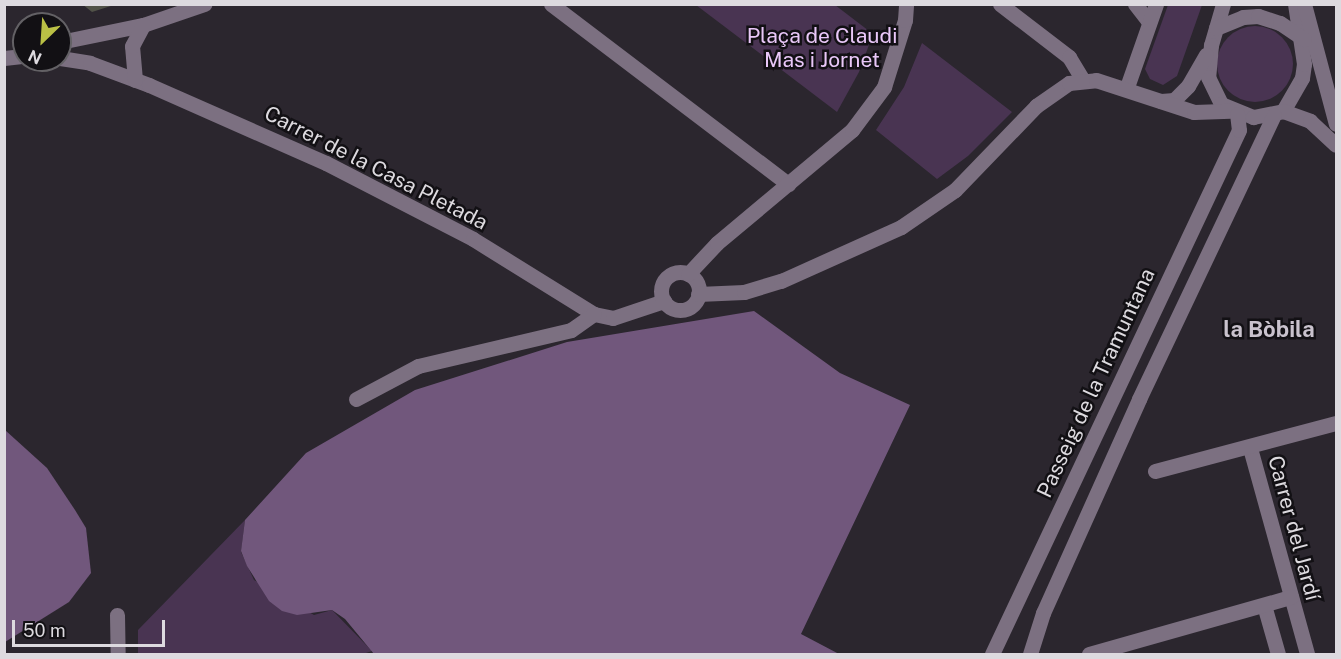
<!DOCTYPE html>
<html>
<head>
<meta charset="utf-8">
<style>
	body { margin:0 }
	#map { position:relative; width:1341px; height:659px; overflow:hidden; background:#2b262e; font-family:"Public Sans",sans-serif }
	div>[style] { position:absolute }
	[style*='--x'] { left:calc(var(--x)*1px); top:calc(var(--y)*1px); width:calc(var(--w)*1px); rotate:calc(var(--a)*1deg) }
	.green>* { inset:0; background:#493452 }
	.round { border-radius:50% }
	.forest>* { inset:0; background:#71577c }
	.building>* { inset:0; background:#515248 }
	.minor>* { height:15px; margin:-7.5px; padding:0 7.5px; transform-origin:7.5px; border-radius:7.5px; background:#7c7081 }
	.minor>.ring { margin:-7.5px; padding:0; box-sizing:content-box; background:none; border:15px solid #7c7081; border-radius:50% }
	span { translate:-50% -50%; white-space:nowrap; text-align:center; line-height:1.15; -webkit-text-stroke:5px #121014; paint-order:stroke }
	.park-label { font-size:21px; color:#e9c7f8 }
	.street-label { font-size:21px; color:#dddadf }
	.neighbourhood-label { font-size:22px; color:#c9c2cd; font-weight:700 }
	.frame { position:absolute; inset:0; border:6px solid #dddadf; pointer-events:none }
	.north { position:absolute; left:12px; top:12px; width:60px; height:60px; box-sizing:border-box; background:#121014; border:2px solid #636165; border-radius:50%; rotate:205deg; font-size:16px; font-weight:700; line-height:24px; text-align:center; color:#dddadf }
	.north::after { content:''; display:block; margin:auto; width:21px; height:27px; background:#bac045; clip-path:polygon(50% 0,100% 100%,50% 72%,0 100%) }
	.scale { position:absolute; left:12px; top:620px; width:153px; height:27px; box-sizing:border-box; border:3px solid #dddadf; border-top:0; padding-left:8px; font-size:18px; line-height:21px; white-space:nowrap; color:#dddadf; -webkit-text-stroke:4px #121014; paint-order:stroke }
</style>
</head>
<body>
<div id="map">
	<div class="green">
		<i style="clip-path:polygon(696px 5px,835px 5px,873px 34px,859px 72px,837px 112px)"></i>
		<i style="clip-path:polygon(1168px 5px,1202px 5px,1177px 76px,1163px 85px,1150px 79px,1145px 69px)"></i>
		<i class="round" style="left:1217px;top:26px;width:76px;height:76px"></i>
		<i style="clip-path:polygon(922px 43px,1012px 112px,968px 156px,937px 179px,876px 130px,904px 87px)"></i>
		<i style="clip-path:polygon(245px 520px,241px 552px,254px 580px,314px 615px,332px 610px,372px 651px,363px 654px,138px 654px,138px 630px)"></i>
	</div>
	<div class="forest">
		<i style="clip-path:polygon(754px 311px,840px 373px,910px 405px,801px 634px,839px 654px,374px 654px,345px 619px,332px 610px,297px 615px,282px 611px,269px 601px,247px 566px,241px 551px,245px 520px,306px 453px,415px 390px,567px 342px)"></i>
		<i style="clip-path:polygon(5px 430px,47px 468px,75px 510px,86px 528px,91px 573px,69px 602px,5px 642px)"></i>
	</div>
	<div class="building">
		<i style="clip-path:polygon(82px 4px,114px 4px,114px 5px,92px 12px)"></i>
	</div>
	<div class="minor">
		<i style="--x:551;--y:4;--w:298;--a:37.2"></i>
		<i style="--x:1000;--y:4;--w:87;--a:37.5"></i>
		<i style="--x:1069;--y:57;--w:27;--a:59"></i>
		<i style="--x:1135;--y:4;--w:23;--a:52"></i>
		<i style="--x:1223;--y:4;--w:43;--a:106.3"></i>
		<i style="--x:1211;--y:45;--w:32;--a:95"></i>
		<i style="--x:1208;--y:77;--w:30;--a:64"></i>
		<i style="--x:1221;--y:104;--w:35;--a:22"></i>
		<i style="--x:1253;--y:117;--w:31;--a:-11"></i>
		<i style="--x:1283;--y:111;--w:38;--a:-60"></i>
		<i style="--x:1302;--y:78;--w:14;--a:-82"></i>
		<i style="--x:1304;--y:64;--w:61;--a:-98.5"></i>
		<i style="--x:1304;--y:4;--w:124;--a:75.1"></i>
		<i style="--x:1216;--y:28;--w:29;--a:-22"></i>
		<i style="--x:1243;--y:17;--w:15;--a:-4"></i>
		<i style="--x:1258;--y:16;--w:23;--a:18"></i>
		<i style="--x:1280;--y:23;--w:29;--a:34"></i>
		<i style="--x:60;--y:42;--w:85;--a:-11.6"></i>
		<i style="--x:143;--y:25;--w:65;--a:-19"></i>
		<i style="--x:4;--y:58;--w:20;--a:-6"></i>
		<i style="--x:60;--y:58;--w:30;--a:9"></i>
		<i style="--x:90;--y:63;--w:63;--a:20.4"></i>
		<i style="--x:149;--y:85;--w:193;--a:23.8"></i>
		<i style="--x:326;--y:163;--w:165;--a:27.3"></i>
		<i style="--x:473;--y:239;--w:142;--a:31.8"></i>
		<i style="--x:594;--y:314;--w:19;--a:12"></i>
		<i style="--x:613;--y:318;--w:54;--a:-18.4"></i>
		<i style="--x:135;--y:80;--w:34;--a:-95"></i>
		<i style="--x:132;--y:46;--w:24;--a:-62"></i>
		<i style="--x:1127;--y:87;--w:88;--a:-70.7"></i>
		<i style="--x:1161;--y:101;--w:13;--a:-4"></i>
		<i style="--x:1174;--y:100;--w:20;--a:-45"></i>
		<i style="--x:1188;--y:86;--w:36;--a:-60"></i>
		<i style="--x:1283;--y:111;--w:29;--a:20"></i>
		<i style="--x:1310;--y:121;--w:35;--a:43"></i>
		<i class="ring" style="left:661px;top:272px;width:23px;height:23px"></i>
		<i style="--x:688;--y:274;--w:42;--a:-46.9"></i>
		<i style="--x:717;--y:243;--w:176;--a:-39.9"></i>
		<i style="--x:852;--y:130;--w:54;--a:-53.3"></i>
		<i style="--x:884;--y:87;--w:70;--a:-72.6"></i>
		<i style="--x:905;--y:20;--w:16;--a:-86"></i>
		<i style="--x:698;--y:294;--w:46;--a:-2.5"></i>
		<i style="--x:744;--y:292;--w:39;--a:-17"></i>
		<i style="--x:781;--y:281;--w:132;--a:-24.2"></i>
		<i style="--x:901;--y:227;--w:65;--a:-34.4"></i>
		<i style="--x:955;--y:190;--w:117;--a:-46"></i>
		<i style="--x:1036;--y:106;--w:40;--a:-34.9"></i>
		<i style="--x:1069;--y:83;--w:27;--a:-6"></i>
		<i style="--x:1096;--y:80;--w:103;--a:18.1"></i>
		<i style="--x:1194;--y:112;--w:36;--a:-2"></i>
		<i style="--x:356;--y:399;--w:70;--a:-28"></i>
		<i style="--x:418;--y:366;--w:157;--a:-13.2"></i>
		<i style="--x:571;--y:330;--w:28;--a:-35"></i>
		<i style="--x:1250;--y:448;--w:214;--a:74.5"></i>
		<i style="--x:1155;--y:471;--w:187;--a:-14.9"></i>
		<i style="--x:1264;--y:605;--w:51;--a:74.1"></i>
		<i style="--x:117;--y:615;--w:39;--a:89"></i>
		<i style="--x:992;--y:654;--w:579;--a:-64.76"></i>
		<i style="--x:1239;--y:130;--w:16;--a:-97"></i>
		<i style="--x:1030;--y:654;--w:43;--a:-72.4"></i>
		<i style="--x:1043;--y:613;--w:235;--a:-65.8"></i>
		<i style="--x:1139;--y:399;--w:314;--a:-64.6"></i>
		<i style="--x:1089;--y:654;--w:210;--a:-15.8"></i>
	</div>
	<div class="park-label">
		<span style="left:822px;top:48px">Plaça de Claudi<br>Mas i Jornet</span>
	</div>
	<div class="street-label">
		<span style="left:376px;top:168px;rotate:27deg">Carrer de la Casa Pletada</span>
		<span style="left:1096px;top:383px;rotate:-65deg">Passeig de la Tramuntana</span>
		<span style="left:1294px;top:528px;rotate:75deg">Carrer del Jardí</span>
	</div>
	<div class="neighbourhood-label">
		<span style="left:1269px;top:330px">la Bòbila</span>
	</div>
	<div class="frame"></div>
	<div class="north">N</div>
	<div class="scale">50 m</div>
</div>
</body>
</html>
